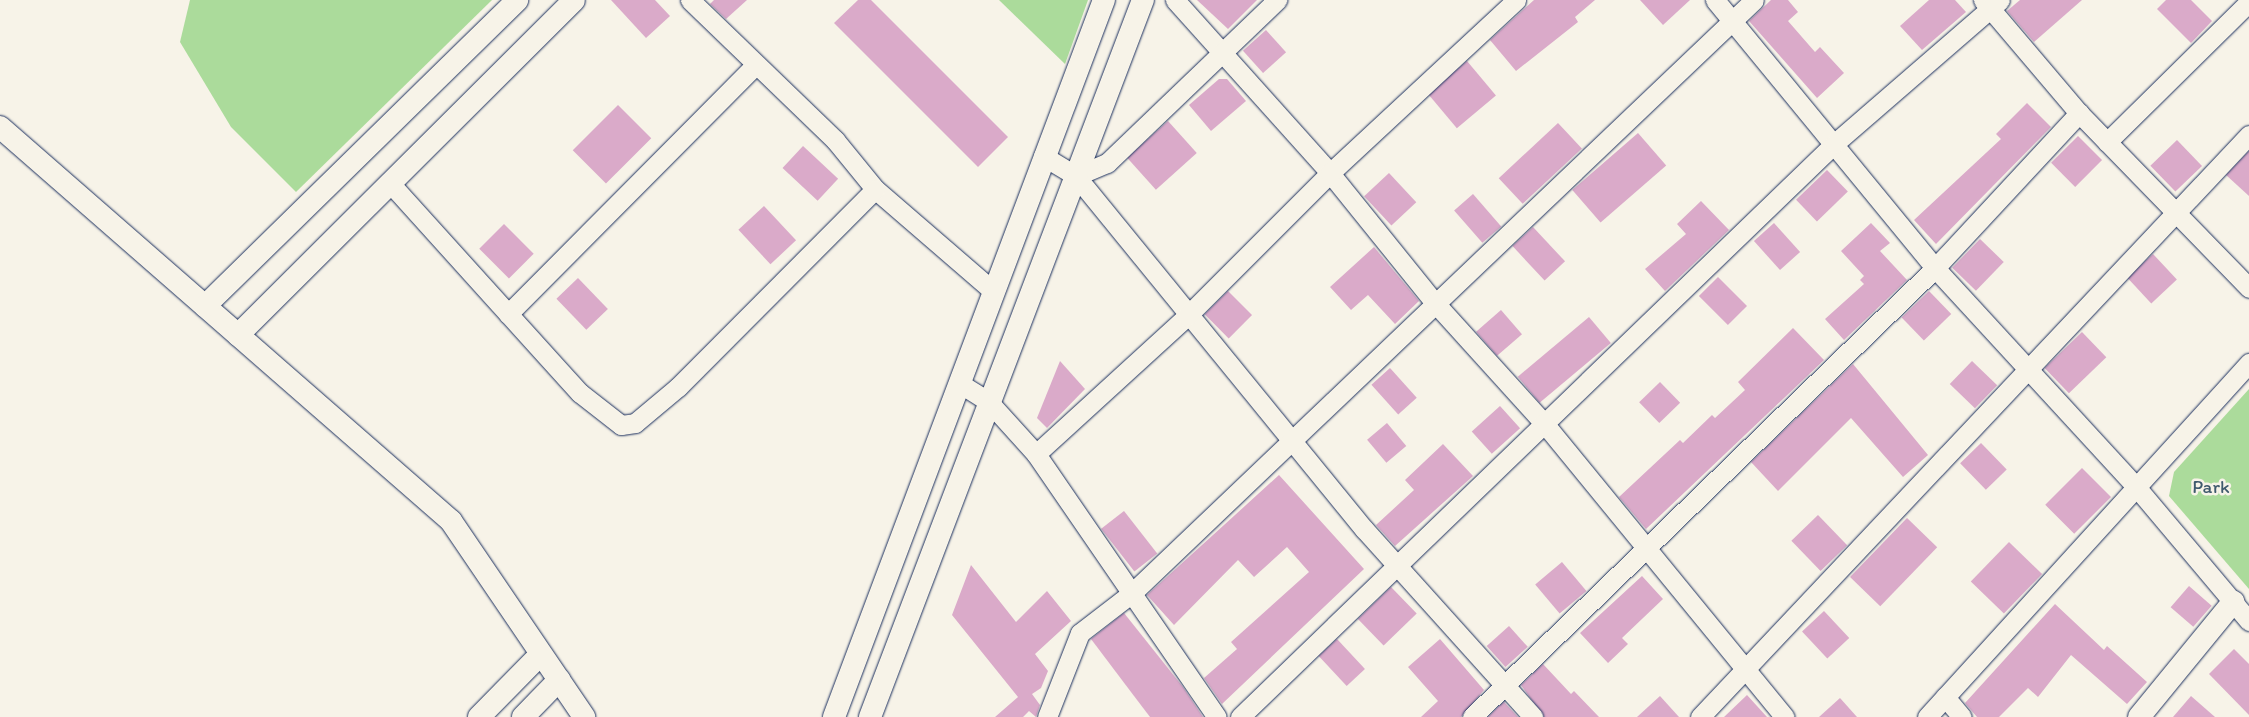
<!DOCTYPE html>
<html>
<head>
<meta charset="utf-8">
<style>
	body { margin:0 }
	#map { position:relative; width:2249px; height:717px; overflow:hidden; background:#f7f3e8; font-family:Itim,sans-serif }
	div>[style] { position:absolute }
	[style*='--x'] { left:calc(var(--x)*1px); top:calc(var(--y)*1px); width:calc(var(--w)*1px); rotate:calc(var(--a)*1deg) }
	.green>* { inset:0; background:#abdb9b }
	.building>* { inset:0; background:#daaac9; transform-origin:0 0 }
	.roads { filter:drop-shadow(0 0 1px #1b2f5e) drop-shadow(0 0 1px #1b2f5e) }
	.minor>* { height:19px; margin:-9.5px; padding:0 9.5px; transform-origin:9.5px; border-radius:9.5px; background:#f7f3e8 }
	.tertiary>* { height:22px; margin:-11px; padding:0 11px; transform-origin:11px; border-radius:11px; background:#f7f3e8 }
	span { translate:-50% -50%; white-space:nowrap; text-align:center; line-height:1.15; -webkit-text-stroke:5px #f7f3e8; paint-order:stroke }
	.park-label { font-size:19px; color:#3f5a6d }
</style>
</head>
<body>
<div id="map">
	<div class="green">
		<i style="clip-path:polygon(190px 0,492px 0,296px 192px,231px 127px,180px 42px)"></i>
		<i style="clip-path:polygon(999px 0,1088px 0,1065px 64px)"></i>
		<i style="clip-path:polygon(2249px 389px,2249px 589px,2169px 496px,2174px 472px)"></i>
	</div>
	<div class="building">
		<i style="clip-path:polygon(611px 0,655px 0,670px 16px,646px 38px)"></i>
		<i style="clip-path:polygon(714px 0,747px 0,726px 19px,710px 4px)"></i>
		<i style="clip-path:polygon(858px 0,871px 0,1008px 137px,978px 167px,834px 23px)"></i>
		<i style="clip-path:polygon(1197px 0,1257px 0,1228px 29px)"></i>
		<i style="clip-path:polygon(1534px 0,1595px 0,1575px 17px,1578px 22px,1516px 71px,1490px 40px)"></i>
		<i style="clip-path:polygon(1640px 0,1690px 0,1663px 25px)"></i>
		<i style="clip-path:polygon(1771px 0,1788px 0,1798px 12px,1788px 21px,1815px 52px,1820px 47px,1844px 73px,1817px 98px,1749px 21px)"></i>
		<i style="clip-path:polygon(1929px 0,1955px 0,1966px 12px,1922px 50px,1900px 26px)"></i>
		<i style="clip-path:polygon(2020px 0,2082px 0,2034px 42px,2007px 11px)"></i>
		<i style="clip-path:polygon(2166px 0,2191px 0,2212px 21px,2191px 43px,2157px 9px)"></i>
		<i style="left:1266px;top:30px;width:30px;height:31px;rotate:48deg"></i>
		<i style="left:1467px;top:61px;width:45px;height:51px;rotate:50deg"></i>
		<i style="clip-path:polygon(1219px 79px,1227px 79px,1246px 101px,1211px 131px,1189px 105px)"></i>
		<i style="clip-path:polygon(2027px 103px,2051px 127px,1936px 244px,1914px 220px,2001px 139px,1996px 134px)"></i>
		<i style="left:618px;top:105px;width:47px;height:64px;rotate:45deg"></i>
		<i style="left:1168px;top:121px;width:43px;height:55px;rotate:48deg"></i>
		<i style="left:1558px;top:123px;width:35px;height:81px;rotate:47deg"></i>
		<i style="left:1638px;top:133px;width:43px;height:87px;rotate:49deg"></i>
		<i style="left:2078px;top:136px;width:34px;height:38px;rotate:45deg"></i>
		<i style="left:2177px;top:140px;width:36px;height:37px;rotate:46deg"></i>
		<i style="left:803px;top:146px;width:48px;height:30px;rotate:43deg"></i>
		<i style="clip-path:polygon(2249px 151px,2249px 196px,2226px 175px)"></i>
		<i style="left:1827px;top:170px;width:30px;height:43px;rotate:46deg"></i>
		<i style="left:1389px;top:173px;width:40px;height:34px;rotate:47deg"></i>
		<i style="left:1473px;top:194px;width:43px;height:25px;rotate:49deg"></i>
		<i style="clip-path:polygon(1701px 201px,1729px 230px,1665px 291px,1645px 269px,1686px 234px,1677px 224px)"></i>
		<i style="left:764px;top:206px;width:47px;height:35px;rotate:47deg"></i>
		<i style="left:1774px;top:223px;width:39px;height:27px;rotate:48deg"></i>
		<i style="clip-path:polygon(1871px 223px,1890px 243px,1880px 251px,1907px 280px,1844px 340px,1825px 319px,1864px 284px,1860px 280px,1864px 276px,1841px 251px)"></i>
		<i style="left:504px;top:224px;width:42px;height:35px;rotate:45deg"></i>
		<i style="left:1533px;top:227px;width:47px;height:28px;rotate:47deg"></i>
		<i style="left:1980px;top:239px;width:33px;height:40px;rotate:44deg"></i>
		<i style="clip-path:polygon(1374px 247px,1419px 301px,1395px 324px,1368px 295px,1351px 310px,1330px 287px)"></i>
		<i style="left:2153px;top:254px;width:35px;height:35px;rotate:47deg"></i>
		<i style="left:1718px;top:277px;width:41px;height:27px;rotate:45deg"></i>
		<i style="left:578px;top:278px;width:43px;height:30px;rotate:46deg"></i>
		<i style="left:1228px;top:291px;width:34px;height:33px;rotate:45deg"></i>
		<i style="left:1929px;top:291px;width:32px;height:38px;rotate:46deg"></i>
		<i style="left:1501px;top:310px;width:32px;height:33px;rotate:49deg"></i>
		<i style="left:1589px;top:317px;width:34px;height:93px;rotate:50deg"></i>
		<i style="clip-path:polygon(1793px 328px,1824px 360px,1646px 529px,1619px 497px,1680px 440px,1683px 443px,1712px 415px,1715px 418px,1745px 390px,1738px 382px)"></i>
		<i style="left:2082px;top:332px;width:35px;height:52px;rotate:46deg"></i>
		<i style="clip-path:polygon(1060px 361px,1085px 389px,1047px 428px,1037px 418px)"></i>
		<i style="left:1972px;top:361px;width:35px;height:32px;rotate:44deg"></i>
		<i style="clip-path:polygon(1853px 364px,1928px 455px,1903px 477px,1851px 418px,1778px 491px,1751px 462px)"></i>
		<i style="left:1390px;top:368px;width:40px;height:25px;rotate:48deg"></i>
		<i style="left:1660px;top:382px;width:29px;height:29px;rotate:46deg"></i>
		<i style="left:1500px;top:406px;width:30px;height:38px;rotate:48deg"></i>
		<i style="left:1387px;top:423px;width:30px;height:26px;rotate:50deg"></i>
		<i style="left:1981px;top:443px;width:37px;height:29px;rotate:46deg"></i>
		<i style="clip-path:polygon(1443px 444px,1473px 476px,1395px 546px,1376px 525px,1414px 490px,1405px 480px)"></i>
		<i style="left:2082px;top:468px;width:41px;height:52px;rotate:45deg"></i>
		<i style="clip-path:polygon(1279px 475px,1364px 569px,1222px 704px,1204px 678px,1237px 649px,1231px 642px,1309px 572px,1287px 547px,1254px 577px,1238px 560px,1174px 625px,1147px 595px)"></i>
		<i style="left:1124px;top:511px;width:54px;height:29px;rotate:52deg"></i>
		<i style="left:1818px;top:515px;width:42px;height:37px;rotate:46deg"></i>
		<i style="left:1907px;top:518px;width:42px;height:82px;rotate:44deg"></i>
		<i style="left:2009px;top:542px;width:46px;height:55px;rotate:44deg"></i>
		<i style="left:1562px;top:562px;width:38px;height:35px;rotate:50deg"></i>
		<i style="clip-path:polygon(971px 565px,1016px 622px,1047px 591px,1071px 621px,1035px 654px,1048px 671px,1041px 688px,1032px 694px,1040px 705px,1036px 717px,1029px 711px,1023px 717px,995px 717px,1018px 697px,952px 615px)"></i>
		<i style="clip-path:polygon(1642px 576px,1663px 599px,1622px 638px,1628px 644px,1608px 663px,1580px 633px)"></i>
		<i style="left:2189px;top:586px;width:30px;height:28px;rotate:41deg"></i>
		<i style="left:1391px;top:587px;width:37px;height:46px;rotate:46deg"></i>
		<i style="clip-path:polygon(2055px 604px,2104px 650px,2107px 646px,2147px 682px,2127px 704px,2071px 655px,2038px 697px,2028px 688px,1999px 717px,1977px 717px,1965px 703px)"></i>
		<i style="left:1824px;top:611px;width:37px;height:30px;rotate:47deg"></i>
		<i style="clip-path:polygon(1124px 613px,1183px 687px,1203px 717px,1150px 717px,1131px 692px,1091px 639px)"></i>
		<i style="left:1509px;top:626px;width:28px;height:30px;rotate:48deg"></i>
		<i style="left:1337px;top:639px;width:41px;height:25px;rotate:47deg"></i>
		<i style="clip-path:polygon(1440px 639px,1484px 690px,1461px 717px,1421px 717px,1438px 701px,1408px 667px)"></i>
		<i style="clip-path:polygon(2234px 649px,2249px 664px,2249px 715px,2209px 674px)"></i>
		<i style="clip-path:polygon(1543px 664px,1571px 694px,1574px 691px,1599px 717px,1544px 717px,1521px 685px)"></i>
		<i style="clip-path:polygon(1747px 695px,1767px 717px,1724px 717px)"></i>
		<i style="clip-path:polygon(1660px 696px,1679px 717px,1637px 717px)"></i>
		<i style="clip-path:polygon(2191px 696px,2215px 717px,2173px 717px)"></i>
		<i style="clip-path:polygon(1840px 698px,1857px 717px,1819px 717px)"></i>
		<i style="clip-path:polygon(1504px 702px,1518px 717px,1488px 717px,1499px 706px)"></i>
	</div>
	<div class="roads">
		<div class="minor">
			<i style="--x:690;--y:0;--w:202;--a:44"></i>
			<i style="--x:835;--y:140;--w:63;--a:50.8"></i>
			<i style="--x:875;--y:189;--w:156;--a:40.8"></i>
			<i style="--x:1175;--y:0;--w:232;--a:48.1"></i>
			<i style="--x:1330;--y:173;--w:167;--a:51.1"></i>
			<i style="--x:1435;--y:303;--w:162;--a:47.8"></i>
			<i style="--x:1544;--y:423;--w:380;--a:50.7"></i>
			<i style="--x:1715;--y:0;--w:347;--a:50.6"></i>
			<i style="--x:1935;--y:268;--w:299;--a:47.4"></i>
			<i style="--x:2137;--y:488;--w:174;--a:49.9"></i>
			<i style="--x:1983;--y:0;--w:148;--a:49.7"></i>
			<i style="--x:2079;--y:113;--w:244;--a:45.8"></i>
			<i style="--x:2107;--y:142;--w:199;--a:-44.6"></i>
			<i style="--x:1043;--y:156;--w:39;--a:31"></i>
			<i style="--x:1076;--y:176;--w:34;--a:-23"></i>
			<i style="--x:1107;--y:163;--w:236;--a:-43.8"></i>
			<i style="--x:1076;--y:176;--w:456;--a:50.8"></i>
			<i style="--x:1364;--y:529;--w:253;--a:48"></i>
			<i style="--x:390;--y:183;--w:283;--a:47.9"></i>
			<i style="--x:580;--y:393;--w:52;--a:38"></i>
			<i style="--x:621;--y:425;--w:14;--a:-8"></i>
			<i style="--x:635;--y:423;--w:56;--a:-39.9"></i>
			<i style="--x:678;--y:387;--w:279;--a:-45.1"></i>
			<i style="--x:508;--y:314;--w:351;--a:-45.2"></i>
			<i style="--x:959;--y:383;--w:36;--a:32"></i>
			<i style="--x:989;--y:402;--w:70;--a:47.9"></i>
			<i style="--x:1036;--y:454;--w:319;--a:55.5"></i>
			<i style="--x:1036;--y:454;--w:205;--a:-42.4"></i>
			<i style="--x:1187;--y:316;--w:202;--a:-45"></i>
			<i style="--x:1330;--y:173;--w:254;--a:-42.9"></i>
			<i style="--x:1945;--y:697;--w:26;--a:50"></i>
			<i style="--x:1047;--y:717;--w:90;--a:-68.6"></i>
			<i style="--x:1080;--y:633;--w:66;--a:-37.6"></i>
			<i style="--x:1132;--y:593;--w:859;--a:-43.63"></i>
			<i style="--x:1240;--y:717;--w:827;--a:-43.97"></i>
			<i style="--x:1835;--y:143;--w:218;--a:-40.9"></i>
			<i style="--x:1472;--y:717;--w:645;--a:-44.12"></i>
			<i style="--x:1935;--y:268;--w:212;--a:-47.1"></i>
			<i style="--x:1700;--y:717;--w:800;--a:-46.67"></i>
			<i style="--x:1927;--y:717;--w:479;--a:-47.7"></i>
		</div>
		<div class="tertiary">
			<i style="--x:0;--y:127;--w:599;--a:41.14"></i>
			<i style="--x:451;--y:521;--w:237;--a:55.8"></i>
			<i style="--x:205;--y:306;--w:437;--a:-44.4"></i>
			<i style="--x:238;--y:335;--w:474;--a:-44.9"></i>
			<i style="--x:479;--y:717;--w:88;--a:-45.5"></i>
			<i style="--x:523;--y:717;--w:52;--a:-45.8"></i>
			<i style="--x:834;--y:717;--w:766;--a:-69.37"></i>
			<i style="--x:870;--y:717;--w:767;--a:-69.16"></i>
			<i style="--x:2139;--y:717;--w:149;--a:-50.7"></i>
		</div>
	</div>
	<div class="park-label">
		<span style="left:2211px;top:487px">Park</span>
	</div>
</div>
</body>
</html>
